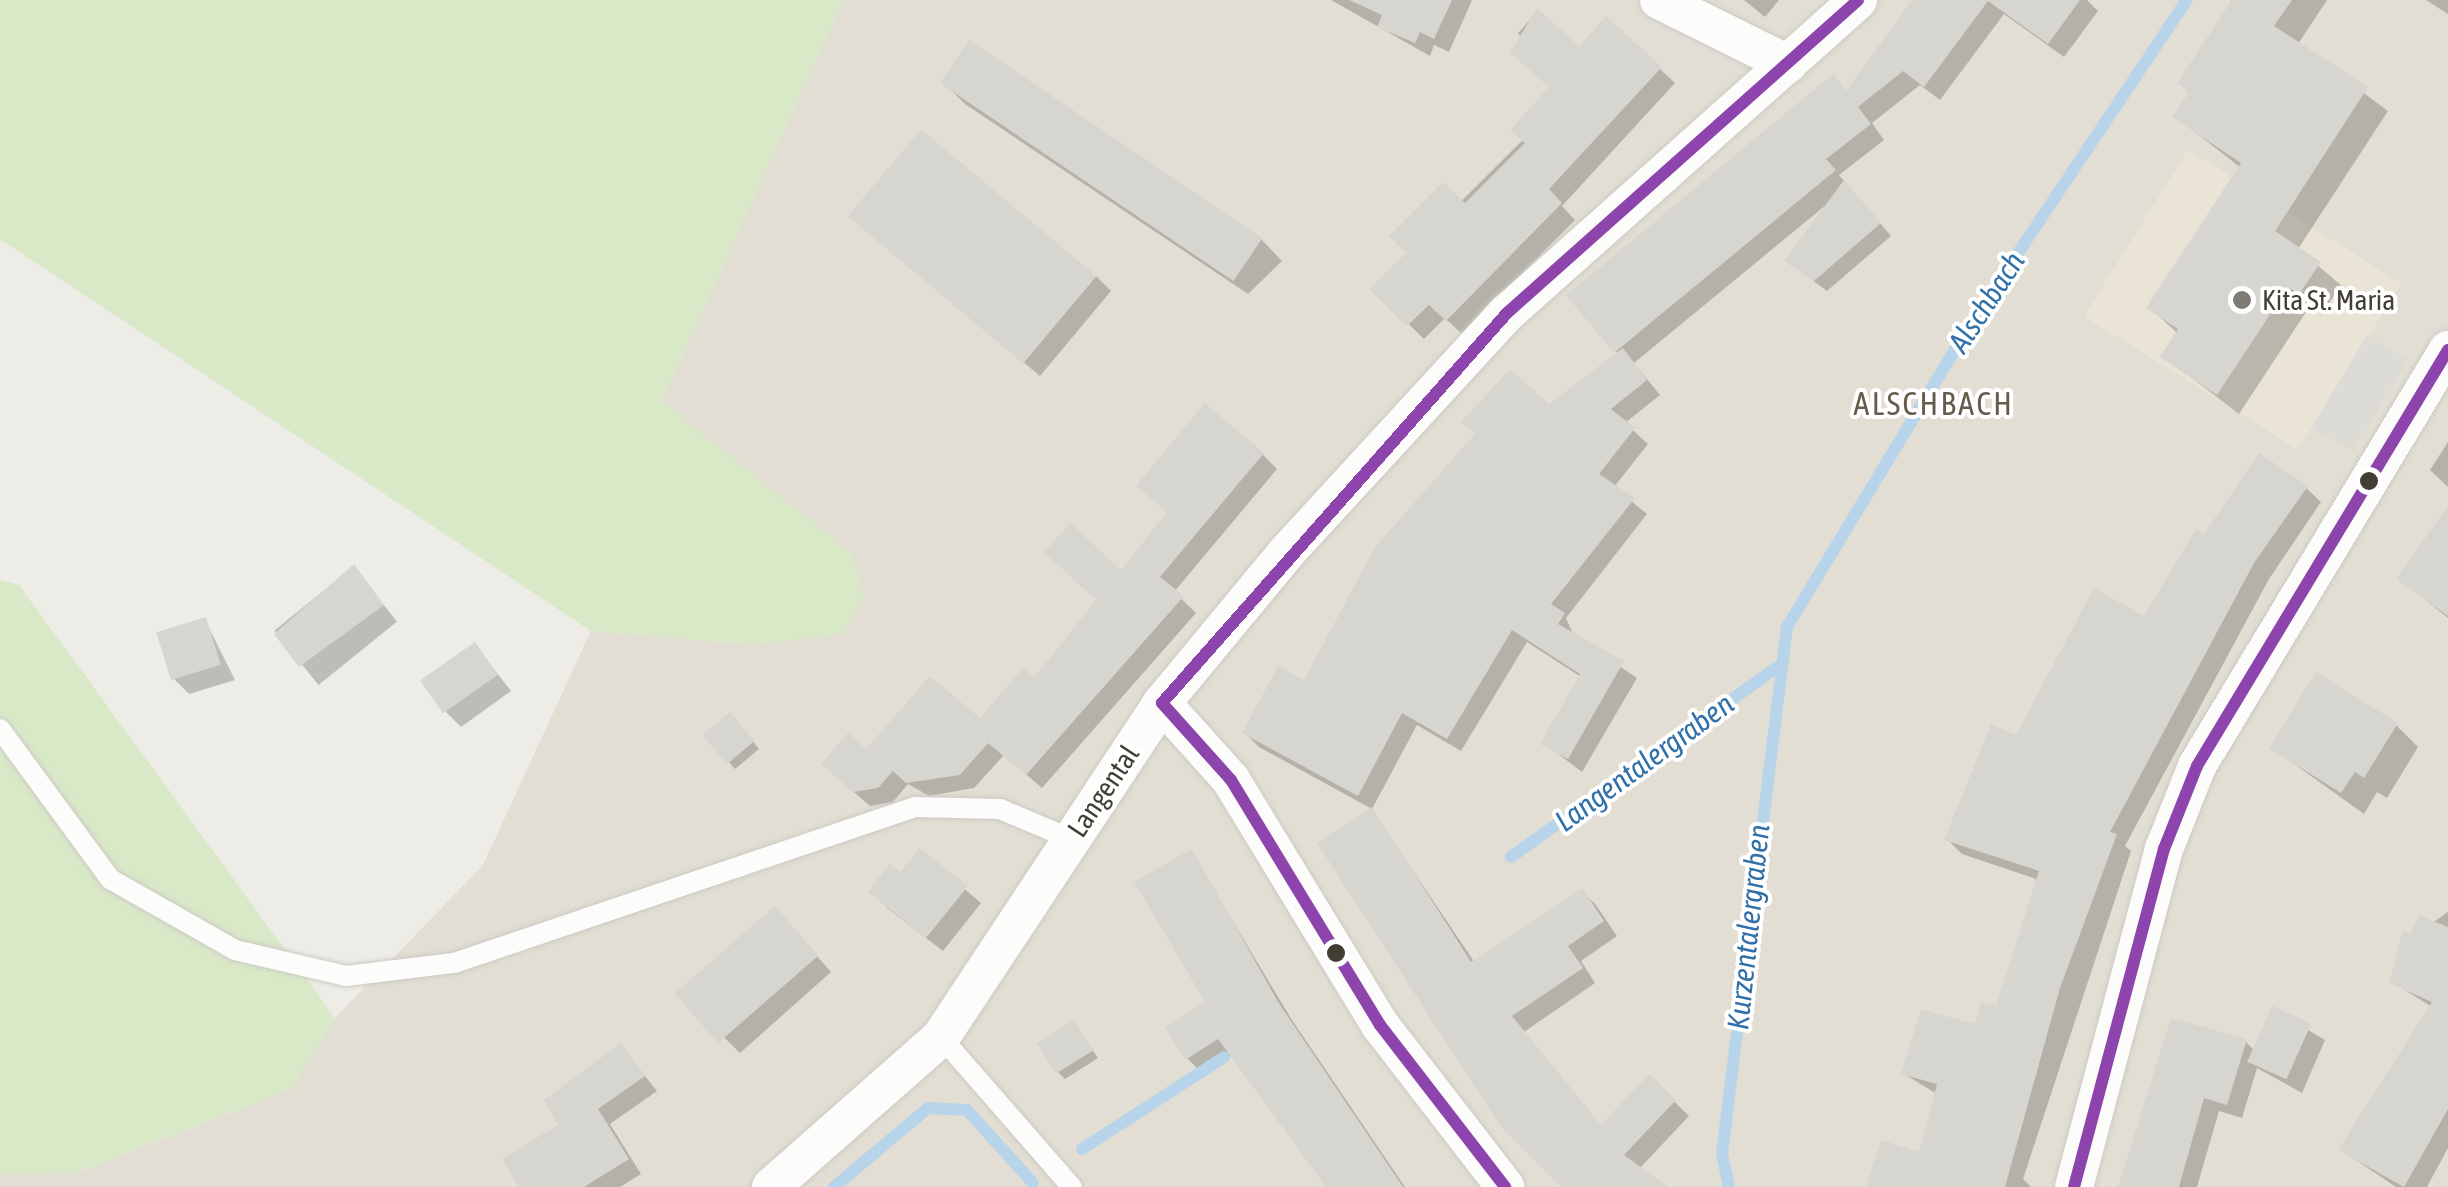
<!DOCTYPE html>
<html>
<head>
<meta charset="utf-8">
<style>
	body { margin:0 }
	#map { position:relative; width:2448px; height:1187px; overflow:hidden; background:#eeece6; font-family:"Asap Condensed",sans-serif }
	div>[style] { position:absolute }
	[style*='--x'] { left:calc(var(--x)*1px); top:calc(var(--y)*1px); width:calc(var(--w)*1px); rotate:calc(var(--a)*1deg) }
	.residential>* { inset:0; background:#e2ded4 }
	.education>* { inset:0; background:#e9e4d6; transform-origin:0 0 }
	.green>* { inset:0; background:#d9e8c7 }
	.parking>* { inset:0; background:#dddbd6; transform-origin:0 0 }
	.shadow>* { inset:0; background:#0003; transform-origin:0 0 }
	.stream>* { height:12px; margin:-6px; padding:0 6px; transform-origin:6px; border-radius:6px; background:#b8d4ea }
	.building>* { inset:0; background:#d7d5cf; transform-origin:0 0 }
	.roads { filter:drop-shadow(0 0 2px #cccac4) drop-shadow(0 0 2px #cccac4) }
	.service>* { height:20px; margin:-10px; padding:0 10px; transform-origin:10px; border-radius:10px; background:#fcfcfb }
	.minor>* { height:38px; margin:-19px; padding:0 19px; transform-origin:19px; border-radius:19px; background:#fcfcfb }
	.bus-1>* { height:12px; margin:-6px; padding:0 6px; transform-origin:6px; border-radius:6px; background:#8e44ad }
	.dots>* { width:28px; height:28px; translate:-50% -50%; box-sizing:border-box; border:5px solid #fff; border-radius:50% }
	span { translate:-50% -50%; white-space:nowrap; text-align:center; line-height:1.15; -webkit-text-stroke:8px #fff; paint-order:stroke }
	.poi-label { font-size:28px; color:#423e34 }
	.left { translate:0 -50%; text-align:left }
	.street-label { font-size:28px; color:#423e34 }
	.water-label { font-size:30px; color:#3270a9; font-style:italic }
	.quarter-label { font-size:32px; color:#655c4b; letter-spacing:2.5px }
</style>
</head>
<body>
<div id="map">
	<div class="residential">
		<i style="clip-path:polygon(843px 0,2448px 0,2448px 1187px,0 1187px,0 1174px,76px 1173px,291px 1089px,335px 1018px,483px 865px,591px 631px,754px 645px,852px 554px,662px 401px)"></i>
	</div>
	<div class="education">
		<i style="left:2188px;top:150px;width:252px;height:196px;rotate:32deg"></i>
	</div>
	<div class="green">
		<i style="clip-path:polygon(0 0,843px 0,662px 401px,852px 554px,864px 598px,842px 634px,754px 645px,591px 631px,0 239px)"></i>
		<i style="clip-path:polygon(0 580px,19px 585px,335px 1018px,291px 1089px,75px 1173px,0 1174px)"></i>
	</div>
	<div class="parking">
		<i style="left:2367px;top:335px;width:48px;height:107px;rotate:31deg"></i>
	</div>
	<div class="shadow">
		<i style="clip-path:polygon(1331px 0,1472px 0,1449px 52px,1434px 45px,1430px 56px)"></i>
		<i style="clip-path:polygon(1744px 0,1779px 0,1765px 17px)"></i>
		<i style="clip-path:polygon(1913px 0,2087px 0,2098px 11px,2064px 57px,2004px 14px,1940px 100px,1920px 85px,1872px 123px,1884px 140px,1839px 175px,1891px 236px,1827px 291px,1787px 261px,1826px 205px,1634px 363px,1660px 395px,1625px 423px,1648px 444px,1614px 487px,1647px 514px,1566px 618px,1574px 636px,1637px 678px,1582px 772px,1544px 743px,1581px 677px,1527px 642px,1461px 751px,1417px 725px,1372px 809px,1259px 747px,1245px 733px,1305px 683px,1549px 408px,1619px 355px,1569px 295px,1833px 78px,1848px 93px)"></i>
		<i style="clip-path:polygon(2232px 0,2327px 0,2298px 44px,2388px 111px,2298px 249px,2341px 285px,2322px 314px,2310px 306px,2239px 414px,2163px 356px,2178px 334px,2149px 307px,2241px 168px,2176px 117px,2191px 93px,2181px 83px)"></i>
		<i style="clip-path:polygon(2426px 0,2448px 0,2448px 14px)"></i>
		<i style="clip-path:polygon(1537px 12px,1575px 46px,1660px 69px,1675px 83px,1562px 206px,1575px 220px,1462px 334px,1445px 318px,1424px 339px,1373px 289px,1564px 99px,1518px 33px)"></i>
		<i style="clip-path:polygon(970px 43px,1262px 240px,1282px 261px,1248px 294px,965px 104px,944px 83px)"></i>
		<i style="clip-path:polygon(851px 217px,1096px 276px,1111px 291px,1040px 376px)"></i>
		<i style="clip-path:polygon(2448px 442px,2448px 487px,2430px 470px)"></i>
		<i style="clip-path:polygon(1262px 454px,1277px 469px,1174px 592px,1196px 613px,1042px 788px,1004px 755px,974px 788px,929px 796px,908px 784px,893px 802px,870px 806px,838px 778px,867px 753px,980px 722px,1034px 681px,1121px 573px)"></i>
		<i style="clip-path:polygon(2306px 488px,2321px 502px,2269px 579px,2125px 846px,2131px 851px,2023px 1179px,2031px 1187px,1869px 1187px,1920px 1155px,1937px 1094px,1904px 1074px,1998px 1009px,2039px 880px,1962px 854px,1947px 839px,2017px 739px,2145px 620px,2205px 537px)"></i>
		<i style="clip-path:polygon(2448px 547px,2448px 618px,2400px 579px)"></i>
		<i style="left:353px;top:567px;width:70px;height:101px;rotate:51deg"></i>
		<i style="clip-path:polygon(205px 620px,235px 680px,189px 694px,174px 679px)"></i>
		<i style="clip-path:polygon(475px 645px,511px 691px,461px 727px,446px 712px)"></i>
		<i style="clip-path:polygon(737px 722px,759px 749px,735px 769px,706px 735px)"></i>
		<i style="clip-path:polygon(2396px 725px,2418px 747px,2387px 798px,2377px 792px,2364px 814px,2272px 748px)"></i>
		<i style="clip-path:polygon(1372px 810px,1475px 963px,1582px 891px,1596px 905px,1617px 936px,1581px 961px,1595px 983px,1524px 1032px,1602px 1127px,1649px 1077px,1689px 1116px,1639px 1169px,1664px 1187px,1569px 1187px)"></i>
		<i style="clip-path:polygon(920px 851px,981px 903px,943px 951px,886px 907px)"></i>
		<i style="clip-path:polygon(1191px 852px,1292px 1020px,1405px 1187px,1328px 1187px,1232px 1054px,1202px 1073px,1187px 1058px,1208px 1003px)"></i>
		<i style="clip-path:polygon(2448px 912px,2448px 1017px,2392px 982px,2412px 937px)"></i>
		<i style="clip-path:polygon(789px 924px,831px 972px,740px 1053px,679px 993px)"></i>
		<i style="clip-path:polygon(2273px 1009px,2325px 1040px,2302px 1093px,2257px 1068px,2242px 1118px,2219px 1111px,2197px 1187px,2126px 1187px,2246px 1042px,2255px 1051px)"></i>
		<i style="clip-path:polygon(1080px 1031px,1098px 1058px,1065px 1079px,1058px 1072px)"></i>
		<i style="clip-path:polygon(2448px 1043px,2448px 1148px,2427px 1187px,2396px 1187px,2341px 1150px)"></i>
		<i style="clip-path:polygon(621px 1046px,657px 1091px,610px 1124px,641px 1174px,620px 1187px,522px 1187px)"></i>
	</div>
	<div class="stream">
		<i style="--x:1511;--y:857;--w:327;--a:-35.5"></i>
		<i style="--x:1082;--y:1149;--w:169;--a:-32.9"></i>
		<i style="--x:834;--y:1187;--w:123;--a:-40"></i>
		<i style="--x:928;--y:1108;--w:39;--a:3"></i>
		<i style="--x:967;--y:1110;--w:98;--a:47.9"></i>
		<i style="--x:1729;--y:1187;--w:34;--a:-102"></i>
		<i style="--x:1722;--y:1154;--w:531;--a:-82.97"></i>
		<i style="--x:1787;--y:627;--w:346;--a:-58.8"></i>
		<i style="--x:1966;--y:331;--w:398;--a:-56.3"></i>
	</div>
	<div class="building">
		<i style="clip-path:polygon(1349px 0,1452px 0,1434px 39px,1420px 32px,1415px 43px,1377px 27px,1382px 15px)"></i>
		<i style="clip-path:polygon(1912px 0,2080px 0,2048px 44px,1988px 1px,1924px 87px,1903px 71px,1858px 107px,1871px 124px,1826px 159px,1836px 170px,1614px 353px,1566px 295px,1833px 74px,1846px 91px)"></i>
		<i style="clip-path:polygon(2232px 0,2292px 0,2274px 26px,2368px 87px,2275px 231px,2321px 262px,2299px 294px,2288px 287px,2217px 395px,2160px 357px,2178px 329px,2146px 308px,2241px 163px,2172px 117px,2190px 91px,2177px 83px)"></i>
		<i style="clip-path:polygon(1537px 8px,1579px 46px,1606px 16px,1662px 67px,1549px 189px,1562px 203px,1446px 321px,1429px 305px,1407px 326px,1369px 289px,1406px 253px,1389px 236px,1443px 182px,1465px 203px,1525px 143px,1510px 130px,1549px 87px,1510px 53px)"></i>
		<i style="left:969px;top:40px;width:354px;height:52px;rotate:34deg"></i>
		<i style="left:921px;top:129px;width:229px;height:114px;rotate:40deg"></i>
		<i style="clip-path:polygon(1844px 180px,1881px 223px,1814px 281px,1784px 261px)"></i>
		<i style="clip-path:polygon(1623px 348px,1647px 380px,1611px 409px,1635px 428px,1599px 474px,1635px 498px,1551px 604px,1565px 613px,1558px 624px,1624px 661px,1568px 759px,1540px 744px,1580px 674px,1512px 630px,1447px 739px,1402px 713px,1358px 796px,1242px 733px,1278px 666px,1304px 680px,1375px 547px,1475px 434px,1461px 422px,1510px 369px,1549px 404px)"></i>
		<i style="clip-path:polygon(1205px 403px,1264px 453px,1160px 577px,1184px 596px,1026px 775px,988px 743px,960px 775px,906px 783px,893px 771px,878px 788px,853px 792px,821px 764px,848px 733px,866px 749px,930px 676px,980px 718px,1023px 668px,1034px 678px,1096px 600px,1044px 552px,1070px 523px,1121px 570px,1167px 512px,1136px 486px)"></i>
		<i style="clip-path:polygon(2259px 453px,2308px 486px,2254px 563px,2110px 832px,2117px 834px,2060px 988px,2005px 1187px,1866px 1187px,1881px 1140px,1919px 1152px,1937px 1084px,1901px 1074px,1921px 1009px,1975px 1024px,1981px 1002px,1996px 1006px,2039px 871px,1944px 840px,1991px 724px,2016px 735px,2094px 588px,2144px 616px,2196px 529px,2204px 534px)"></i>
		<i style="clip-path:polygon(2448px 506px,2448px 616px,2396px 579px)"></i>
		<i style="clip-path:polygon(354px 564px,384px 605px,299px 667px,274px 634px)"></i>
		<i style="left:206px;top:617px;width:50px;height:52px;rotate:73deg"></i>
		<i style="left:475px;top:642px;width:40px;height:67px;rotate:55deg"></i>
		<i style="clip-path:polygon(2316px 672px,2398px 723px,2364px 778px,2355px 772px,2341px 793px,2269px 748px)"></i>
		<i style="left:730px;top:712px;width:38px;height:36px;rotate:50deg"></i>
		<i style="clip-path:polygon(1372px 807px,1471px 962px,1582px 888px,1604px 921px,1568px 946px,1583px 968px,1512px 1016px,1601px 1125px,1649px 1074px,1676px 1100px,1624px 1155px,1668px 1187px,1562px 1187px,1501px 1127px,1317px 843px)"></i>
		<i style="clip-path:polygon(920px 848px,968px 886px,926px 938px,868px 892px,890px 863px,900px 872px)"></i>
		<i style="clip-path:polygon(1192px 849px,1278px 1002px,1403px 1187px,1326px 1187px,1218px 1039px,1185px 1060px,1165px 1027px,1205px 1002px,1134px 882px)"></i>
		<i style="left:775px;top:906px;width:66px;height:133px;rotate:49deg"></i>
		<i style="clip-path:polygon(2419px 915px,2448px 927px,2448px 1109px,2404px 1187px,2338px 1150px,2432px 1002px,2389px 983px,2403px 930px,2411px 934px)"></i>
		<i style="left:2272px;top:1006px;width:43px;height:61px;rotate:24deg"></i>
		<i style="clip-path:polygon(2171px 1018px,2247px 1039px,2227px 1105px,2204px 1098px,2179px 1187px,2118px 1187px)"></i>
		<i style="left:1074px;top:1020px;width:36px;height:44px;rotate:58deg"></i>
		<i style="clip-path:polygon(621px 1043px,645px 1076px,598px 1109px,629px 1159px,584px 1187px,519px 1187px,502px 1159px,558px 1125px,544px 1100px)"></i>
	</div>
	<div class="roads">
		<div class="service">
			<i style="--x:0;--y:729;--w:186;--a:53.7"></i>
			<i style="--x:110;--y:879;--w:144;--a:29.6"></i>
			<i style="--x:235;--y:950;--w:114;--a:13.2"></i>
			<i style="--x:346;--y:976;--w:109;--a:-6.9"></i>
			<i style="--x:454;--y:963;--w:487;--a:-18.7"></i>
			<i style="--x:915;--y:807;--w:85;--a:1.3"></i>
			<i style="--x:1000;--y:809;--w:77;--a:22.9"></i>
			<i style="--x:941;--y:1037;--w:199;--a:48.9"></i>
		</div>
		<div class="minor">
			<i style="--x:1659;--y:0;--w:144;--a:26.4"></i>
			<i style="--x:1162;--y:703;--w:103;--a:48.1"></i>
			<i style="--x:1231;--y:780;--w:287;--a:58.7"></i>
			<i style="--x:1380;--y:1025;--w:205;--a:52.3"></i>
			<i style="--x:771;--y:1187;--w:227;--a:-41.4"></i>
			<i style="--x:941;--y:1037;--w:400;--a:-56.5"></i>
			<i style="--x:1162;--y:703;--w:195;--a:-50.4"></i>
			<i style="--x:1286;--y:553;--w:326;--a:-47.4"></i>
			<i style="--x:1507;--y:313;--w:470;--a:-41.7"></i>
			<i style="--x:2074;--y:1187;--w:350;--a:-75.1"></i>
			<i style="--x:2164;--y:849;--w:89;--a:-68.3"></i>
			<i style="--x:2197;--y:766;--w:486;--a:-58.9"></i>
		</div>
	</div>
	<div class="bus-1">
		<i style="--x:1162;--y:703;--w:521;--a:-48.5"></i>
		<i style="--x:1507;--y:313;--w:470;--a:-41.7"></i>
		<i style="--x:1162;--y:703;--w:103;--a:48.1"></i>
		<i style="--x:1231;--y:780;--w:287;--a:58.7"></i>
		<i style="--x:1380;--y:1025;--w:205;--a:52.3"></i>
		<i style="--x:2074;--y:1187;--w:350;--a:-75.1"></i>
		<i style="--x:2164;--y:849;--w:89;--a:-68.3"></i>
		<i style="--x:2197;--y:766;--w:486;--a:-58.9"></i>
	</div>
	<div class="dots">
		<i style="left:2242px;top:300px;background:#7e7b72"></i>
		<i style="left:2369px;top:481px;background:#423e34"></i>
		<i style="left:1336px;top:953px;background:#423e34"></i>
	</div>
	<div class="poi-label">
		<span class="left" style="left:2262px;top:300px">Kita St. Maria</span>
	</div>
	<div class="street-label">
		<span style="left:1103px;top:791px;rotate:-56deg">Langental</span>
	</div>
	<div class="water-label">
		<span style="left:1986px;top:302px;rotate:-57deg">Alschbach</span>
		<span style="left:1644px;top:762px;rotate:-36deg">Langentalergraben</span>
		<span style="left:1748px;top:927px;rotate:-84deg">Kurzentalergraben</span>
	</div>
	<div class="quarter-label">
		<span style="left:1934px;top:404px">ALSCHBACH</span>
	</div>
</div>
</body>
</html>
